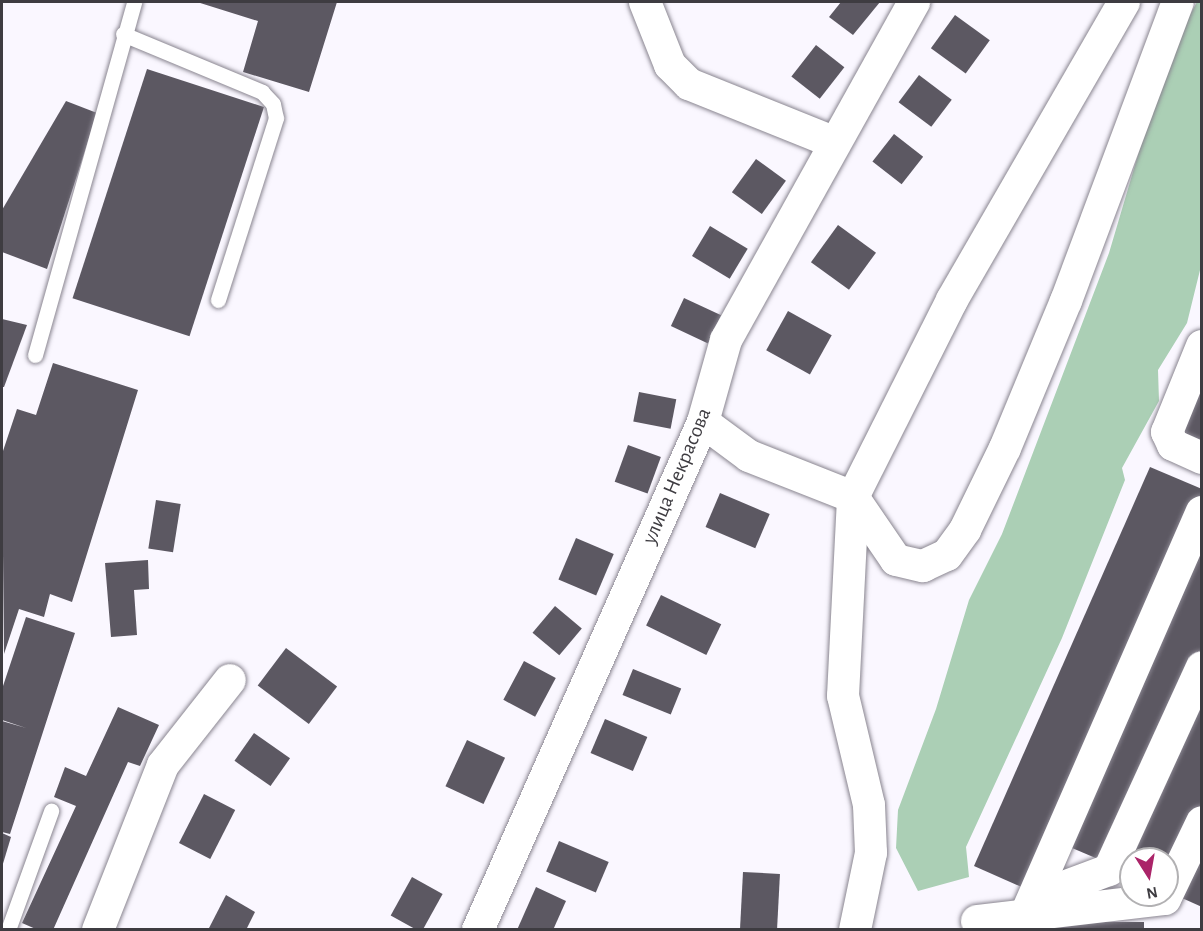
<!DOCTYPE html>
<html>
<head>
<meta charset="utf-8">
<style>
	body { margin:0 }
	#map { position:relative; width:1203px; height:931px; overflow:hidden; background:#faf7ff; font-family:"Alegreya Sans",sans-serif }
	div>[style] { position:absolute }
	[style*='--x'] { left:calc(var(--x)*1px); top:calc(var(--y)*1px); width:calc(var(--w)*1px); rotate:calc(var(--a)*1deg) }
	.green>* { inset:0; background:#abcfb5 }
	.building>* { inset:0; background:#5c5862; transform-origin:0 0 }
	.roads { filter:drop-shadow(0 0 2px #898590) drop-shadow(0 0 2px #898590) }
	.service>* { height:15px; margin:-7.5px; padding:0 7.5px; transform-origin:7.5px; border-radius:7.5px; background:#fff }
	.minor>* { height:32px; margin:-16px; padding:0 16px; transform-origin:16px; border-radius:16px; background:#fff }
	span { translate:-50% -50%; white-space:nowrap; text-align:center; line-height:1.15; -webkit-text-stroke:6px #fff; paint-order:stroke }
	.street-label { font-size:21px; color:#3e3c41 }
	.frame { position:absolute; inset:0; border:3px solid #3e3c41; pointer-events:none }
	.north { position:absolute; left:1119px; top:847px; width:60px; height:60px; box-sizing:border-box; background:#fff; border:2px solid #b2b1b3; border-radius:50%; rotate:169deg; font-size:16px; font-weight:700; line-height:24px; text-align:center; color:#3e3c41 }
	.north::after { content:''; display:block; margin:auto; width:21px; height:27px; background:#ab2469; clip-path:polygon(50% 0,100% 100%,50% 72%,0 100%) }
</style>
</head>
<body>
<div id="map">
	<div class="green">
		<i style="clip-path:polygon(1197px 2px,1201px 2px,1201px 266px,1187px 323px,1158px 370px,1159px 401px,1122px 468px,1125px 480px,1062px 638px,966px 847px,969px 877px,918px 891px,896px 848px,898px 810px,936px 709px,969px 600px,1002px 534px,1109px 253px,1167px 57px)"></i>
	</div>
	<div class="building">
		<i style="clip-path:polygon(197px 2px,337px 2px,309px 92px,243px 72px,258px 21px)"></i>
		<i style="clip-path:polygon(841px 2px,880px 2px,853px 35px,829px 17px)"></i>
		<i style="left:955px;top:15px;width:43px;height:41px;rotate:36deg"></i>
		<i style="left:816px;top:45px;width:36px;height:40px;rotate:38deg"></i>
		<i style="left:147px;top:69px;width:123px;height:241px;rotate:18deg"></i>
		<i style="left:919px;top:75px;width:41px;height:34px;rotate:37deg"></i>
		<i style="clip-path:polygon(66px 101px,97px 113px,47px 269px,2px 252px,2px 210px)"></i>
		<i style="left:894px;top:134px;width:37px;height:35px;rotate:38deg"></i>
		<i style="left:756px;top:159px;width:37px;height:41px;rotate:36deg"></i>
		<i style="left:838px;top:225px;width:47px;height:46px;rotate:36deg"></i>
		<i style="left:710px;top:226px;width:44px;height:35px;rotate:31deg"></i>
		<i style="left:684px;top:298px;width:41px;height:31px;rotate:25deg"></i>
		<i style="left:788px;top:311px;width:50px;height:45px;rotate:29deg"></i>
		<i style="clip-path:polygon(2px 319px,27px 325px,4px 387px,2px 387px)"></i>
		<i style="clip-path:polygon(53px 363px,138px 390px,72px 602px,50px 594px,44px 617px,19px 609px,4px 654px,2px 454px,17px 409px,36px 415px)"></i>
		<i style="clip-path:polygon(1202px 377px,1202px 444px,1178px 435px)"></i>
		<i style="left:639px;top:392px;width:38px;height:30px;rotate:11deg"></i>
		<i style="left:628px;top:445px;width:35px;height:39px;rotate:20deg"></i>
		<i style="clip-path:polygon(1150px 467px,1202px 489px,1202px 500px,1026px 889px,974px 866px)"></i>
		<i style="left:720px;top:493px;width:54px;height:37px;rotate:23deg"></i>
		<i style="left:156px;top:500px;width:25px;height:49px;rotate:9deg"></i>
		<i style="clip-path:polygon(1202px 535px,1202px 650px,1105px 862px,1065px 845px)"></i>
		<i style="left:576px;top:538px;width:41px;height:45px;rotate:23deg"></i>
		<i style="clip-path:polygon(148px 560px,149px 589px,134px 590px,137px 635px,111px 637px,105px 563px)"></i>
		<i style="left:661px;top:595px;width:67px;height:34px;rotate:26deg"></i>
		<i style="left:555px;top:606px;width:35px;height:35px;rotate:40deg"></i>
		<i style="clip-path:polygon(26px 617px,75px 633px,10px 834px,2px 832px,2px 721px,26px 728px,2px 720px,2px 689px)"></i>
		<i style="left:286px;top:648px;width:64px;height:47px;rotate:37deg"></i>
		<i style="left:524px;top:661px;width:36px;height:44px;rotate:28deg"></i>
		<i style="left:633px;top:669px;width:52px;height:28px;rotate:22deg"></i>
		<i style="clip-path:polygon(1202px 683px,1202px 805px,1167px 880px,1167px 859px,1131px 859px,1131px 874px,1118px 868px)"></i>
		<i style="clip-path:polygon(118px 707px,159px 725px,140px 766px,128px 762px,53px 930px,38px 930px,22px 923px,76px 806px,54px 797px,65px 767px,86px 776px)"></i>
		<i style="left:605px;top:719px;width:46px;height:37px;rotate:23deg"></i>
		<i style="left:254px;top:733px;width:44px;height:34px;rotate:35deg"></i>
		<i style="left:467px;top:740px;width:42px;height:51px;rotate:25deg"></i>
		<i style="left:204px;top:794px;width:35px;height:55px;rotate:27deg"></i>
		<i style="clip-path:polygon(2px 833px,11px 837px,2px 867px)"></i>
		<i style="clip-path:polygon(1202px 836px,1202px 907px,1173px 894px)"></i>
		<i style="left:559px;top:841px;width:54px;height:33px;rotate:23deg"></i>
		<i style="left:743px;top:872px;width:37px;height:58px;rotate:3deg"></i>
		<i style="left:412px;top:877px;width:35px;height:44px;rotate:29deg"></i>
		<i style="clip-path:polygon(536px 887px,566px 901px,553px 930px,517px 930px)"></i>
		<i style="clip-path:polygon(226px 895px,255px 912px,246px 930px,208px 930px)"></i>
		<i style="left:1046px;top:922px;width:98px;height:8px"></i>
	</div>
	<div class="roads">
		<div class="service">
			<i style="--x:123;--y:34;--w:151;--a:22.6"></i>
			<i style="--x:262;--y:92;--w:16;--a:47"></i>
			<i style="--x:273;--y:104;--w:14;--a:78"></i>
			<i style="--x:276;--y:118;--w:191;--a:107.7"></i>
			<i style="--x:35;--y:355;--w:367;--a:-74.3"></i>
			<i style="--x:8;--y:930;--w:127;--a:-70.1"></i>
		</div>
		<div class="minor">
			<i style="--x:645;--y:2;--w:68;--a:68.4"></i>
			<i style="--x:670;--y:65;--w:27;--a:45"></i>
			<i style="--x:689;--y:84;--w:155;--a:21.9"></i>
			<i style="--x:1202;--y:346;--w:93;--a:112.1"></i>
			<i style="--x:1167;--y:432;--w:14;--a:65"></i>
			<i style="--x:1173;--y:445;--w:32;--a:24"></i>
			<i style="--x:703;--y:422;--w:57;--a:36.5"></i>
			<i style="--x:749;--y:456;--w:112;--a:21.5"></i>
			<i style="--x:853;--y:497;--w:76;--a:55.7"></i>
			<i style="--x:896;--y:560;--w:28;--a:13"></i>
			<i style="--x:923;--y:566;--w:26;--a:-25"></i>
			<i style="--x:947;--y:555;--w:31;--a:-54"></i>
			<i style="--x:965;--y:530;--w:91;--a:-64"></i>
			<i style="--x:1005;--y:448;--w:159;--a:-67.5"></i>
			<i style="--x:1066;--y:301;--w:319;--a:-69.5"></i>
			<i style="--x:1027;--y:914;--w:35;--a:-41"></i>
			<i style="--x:1053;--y:891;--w:60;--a:-20.6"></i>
			<i style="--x:1109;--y:870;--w:223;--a:-65.4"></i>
			<i style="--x:977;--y:921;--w:189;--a:-6.7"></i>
			<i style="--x:1165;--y:899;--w:85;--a:-64.3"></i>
			<i style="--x:98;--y:930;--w:177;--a:-68.5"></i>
			<i style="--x:163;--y:765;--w:108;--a:-51.8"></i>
			<i style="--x:478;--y:930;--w:556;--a:-66.11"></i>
			<i style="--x:703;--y:422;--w:85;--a:-74.3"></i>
			<i style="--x:726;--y:340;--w:387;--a:-60.9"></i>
			<i style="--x:855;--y:930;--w:79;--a:-78.3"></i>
			<i style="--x:871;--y:853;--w:48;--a:-92.4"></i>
			<i style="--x:869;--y:805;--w:112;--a:-103.4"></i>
			<i style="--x:843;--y:696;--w:199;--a:-87.1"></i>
			<i style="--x:853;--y:497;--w:220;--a:-63.3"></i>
			<i style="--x:952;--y:300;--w:344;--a:-60"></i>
			<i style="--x:1019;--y:930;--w:456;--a:-66.4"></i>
		</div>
	</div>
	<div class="street-label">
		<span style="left:677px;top:476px;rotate:-67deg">улица Некрасова</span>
	</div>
	<div class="frame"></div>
	<div class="north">N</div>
</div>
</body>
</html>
